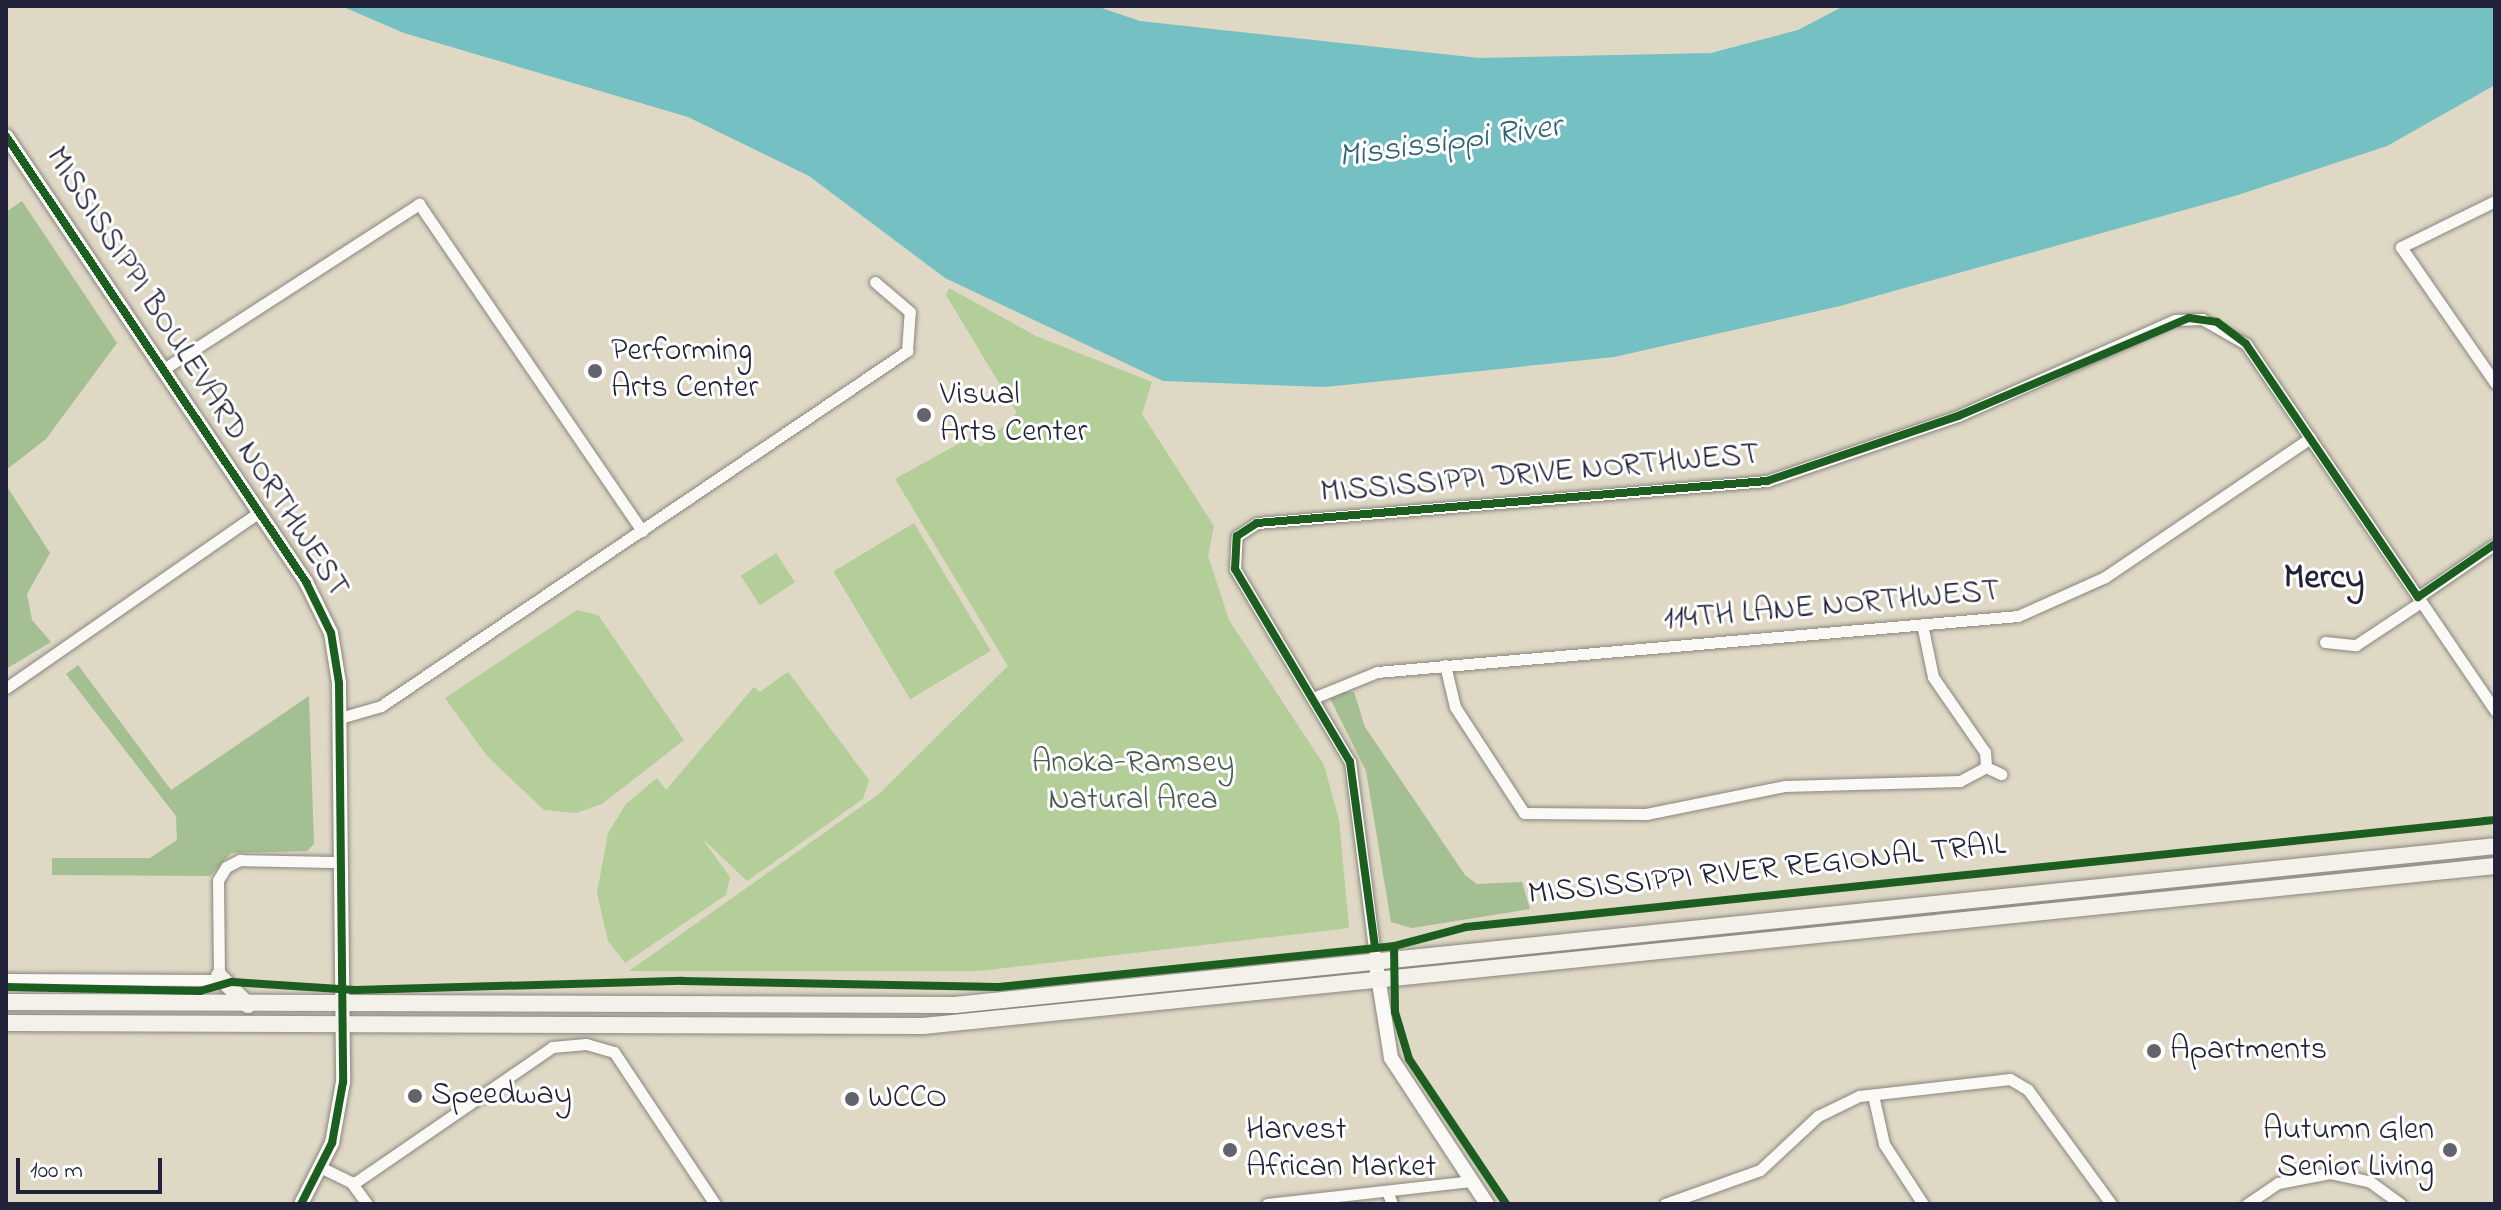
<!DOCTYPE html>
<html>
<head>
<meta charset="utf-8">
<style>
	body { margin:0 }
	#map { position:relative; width:2501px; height:1210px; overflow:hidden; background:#ded8c4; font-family:"Indie Flower",sans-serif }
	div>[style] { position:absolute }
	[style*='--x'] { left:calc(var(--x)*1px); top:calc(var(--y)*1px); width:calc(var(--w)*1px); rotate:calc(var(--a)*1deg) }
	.green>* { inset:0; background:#b4ce9a; transform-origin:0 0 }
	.forest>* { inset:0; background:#a4bf91 }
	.water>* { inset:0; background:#74c0c2 }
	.roads { filter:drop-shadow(0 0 2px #898680) drop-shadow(0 0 2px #898680) }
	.minor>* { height:11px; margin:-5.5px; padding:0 5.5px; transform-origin:5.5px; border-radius:5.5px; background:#faf9f6 }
	.tertiary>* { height:14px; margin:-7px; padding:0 7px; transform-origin:7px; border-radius:7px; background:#faf9f6 }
	.secondary>* { height:16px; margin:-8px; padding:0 8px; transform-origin:8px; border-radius:8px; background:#f4f1eb }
	.cycleway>* { height:8px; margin:-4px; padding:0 4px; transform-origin:4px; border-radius:4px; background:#1b5e20 }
	.dots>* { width:22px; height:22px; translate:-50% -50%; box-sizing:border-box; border:4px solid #fff; border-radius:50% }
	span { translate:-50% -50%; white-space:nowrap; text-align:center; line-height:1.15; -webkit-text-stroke:6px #fff; paint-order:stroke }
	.poi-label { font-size:32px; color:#22223b }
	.left { translate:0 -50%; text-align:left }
	.right { translate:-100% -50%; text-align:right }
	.street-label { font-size:32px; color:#22223b }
	.park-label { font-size:32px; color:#495b50 }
	.water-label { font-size:34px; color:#326477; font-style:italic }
	.neighbourhood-label { font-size:34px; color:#22223b; font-weight:700 }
	.frame { position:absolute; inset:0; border:8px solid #22223b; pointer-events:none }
	.scale { position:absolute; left:16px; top:1158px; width:146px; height:36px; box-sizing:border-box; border:4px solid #22223b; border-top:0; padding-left:10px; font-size:24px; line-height:28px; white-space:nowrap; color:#22223b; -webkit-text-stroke:6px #fff; paint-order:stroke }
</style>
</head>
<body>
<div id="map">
	<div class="green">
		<i style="clip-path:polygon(949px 288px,1036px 336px,1152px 382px,1142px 414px,1214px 526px,1208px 556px,1229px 620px,1324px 765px,1339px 820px,1349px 928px,979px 971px,629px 971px,879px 794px,1008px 666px,895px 479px,969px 438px,981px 447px,1017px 413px,946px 295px)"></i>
		<i style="left:914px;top:523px;width:149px;height:94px;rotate:59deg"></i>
		<i style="left:776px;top:553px;width:35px;height:42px;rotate:57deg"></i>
		<i style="clip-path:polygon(577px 610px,598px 615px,684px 740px,602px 804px,576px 813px,544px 810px,487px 756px,445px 698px)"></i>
		<i style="clip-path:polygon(788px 672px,869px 780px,863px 799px,747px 881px,701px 837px,730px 877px,726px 895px,625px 963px,608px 941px,597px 893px,608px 833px,626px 804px,657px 778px,666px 790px,754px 687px,760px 692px)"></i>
	</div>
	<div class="forest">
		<i style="clip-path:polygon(22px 201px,117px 343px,46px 439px,6px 470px,6px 212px)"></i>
		<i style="clip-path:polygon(6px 485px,50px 553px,27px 594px,32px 620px,51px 642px,6px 669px)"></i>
		<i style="clip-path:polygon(78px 665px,171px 790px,309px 696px,314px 844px,307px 851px,231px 853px,210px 876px,52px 875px,52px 858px,150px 858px,177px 840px,176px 816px,66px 674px)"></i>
		<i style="clip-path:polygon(1340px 692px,1354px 692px,1365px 727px,1465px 875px,1477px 884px,1522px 882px,1530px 909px,1412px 928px,1391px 922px,1366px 771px,1330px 698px)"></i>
	</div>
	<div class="water">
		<i style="clip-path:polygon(341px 6px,1096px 6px,1140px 21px,1479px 58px,1711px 53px,1798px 30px,1844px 6px,2495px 6px,2495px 85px,2387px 146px,2238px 195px,1840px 306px,1614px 357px,1325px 387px,1163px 381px,945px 278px,809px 176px,688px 117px,404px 33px)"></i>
	</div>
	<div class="roads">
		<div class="minor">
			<i style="--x:2495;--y:201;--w:105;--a:153.9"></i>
			<i style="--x:2401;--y:247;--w:165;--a:55.3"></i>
			<i style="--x:164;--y:369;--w:304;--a:-32.9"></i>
			<i style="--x:419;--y:204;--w:396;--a:55.7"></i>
			<i style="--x:2418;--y:597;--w:93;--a:-34.5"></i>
			<i style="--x:1923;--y:629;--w:49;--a:78.2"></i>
			<i style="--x:1933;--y:677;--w:91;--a:55.3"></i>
			<i style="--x:1985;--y:752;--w:15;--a:86"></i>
			<i style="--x:2325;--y:642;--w:31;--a:6"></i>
			<i style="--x:2356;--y:645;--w:78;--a:-33.5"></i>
			<i style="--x:1445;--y:665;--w:43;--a:76.6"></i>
			<i style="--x:1455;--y:707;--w:126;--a:56.9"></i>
			<i style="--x:1524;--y:813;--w:122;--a:0.5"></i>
			<i style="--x:1646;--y:814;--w:142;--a:-11.4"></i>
			<i style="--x:1785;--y:786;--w:175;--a:-1.6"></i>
			<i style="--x:1960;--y:781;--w:30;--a:-28"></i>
			<i style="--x:6;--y:688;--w:308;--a:-34.8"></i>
			<i style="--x:1313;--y:698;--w:69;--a:-22.1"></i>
			<i style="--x:1377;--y:672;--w:643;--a:-4.99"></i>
			<i style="--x:2018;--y:616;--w:95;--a:-24.1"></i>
			<i style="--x:2105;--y:577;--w:248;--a:-34.1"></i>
			<i style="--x:340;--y:718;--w:43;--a:-16.3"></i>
			<i style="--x:381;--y:706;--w:635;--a:-34.02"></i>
			<i style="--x:907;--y:351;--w:39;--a:-86"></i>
			<i style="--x:910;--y:312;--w:46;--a:-139.4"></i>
			<i style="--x:1986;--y:767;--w:17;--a:25"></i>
			<i style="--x:1376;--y:964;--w:204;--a:-97.3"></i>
			<i style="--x:1350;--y:762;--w:225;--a:-120.8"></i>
			<i style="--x:1235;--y:569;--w:33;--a:-87"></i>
			<i style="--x:1237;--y:536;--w:24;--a:-33"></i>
			<i style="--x:1257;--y:523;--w:512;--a:-4.71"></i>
			<i style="--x:1767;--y:481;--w:202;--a:-18.8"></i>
			<i style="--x:1958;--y:416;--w:237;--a:-23.9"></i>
			<i style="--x:2175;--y:320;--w:27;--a:-2"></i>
			<i style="--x:2202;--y:319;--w:51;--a:29.6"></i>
			<i style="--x:2246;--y:344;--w:443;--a:55.8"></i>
			<i style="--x:6;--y:979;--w:206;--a:0.3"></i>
			<i style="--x:212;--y:980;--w:8;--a:-30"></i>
			<i style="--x:219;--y:976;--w:96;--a:-90.6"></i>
			<i style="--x:218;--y:880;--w:15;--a:-58"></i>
			<i style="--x:226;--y:867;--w:16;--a:-27"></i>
			<i style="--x:240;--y:860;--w:98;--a:1.2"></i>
			<i style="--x:1873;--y:1095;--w:50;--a:77.3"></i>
			<i style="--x:1884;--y:1144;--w:72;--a:57"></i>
			<i style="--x:322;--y:1168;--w:32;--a:26"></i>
			<i style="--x:351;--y:1182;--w:27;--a:54"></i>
			<i style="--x:353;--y:1184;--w:242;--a:-34.5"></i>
			<i style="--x:552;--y:1047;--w:34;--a:-5"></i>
			<i style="--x:586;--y:1044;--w:29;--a:16"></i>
			<i style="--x:614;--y:1052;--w:182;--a:56.4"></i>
			<i style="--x:1387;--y:1191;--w:14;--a:69"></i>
			<i style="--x:1267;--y:1204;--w:205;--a:-6.4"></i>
			<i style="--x:1665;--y:1204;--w:101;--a:-19.7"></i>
			<i style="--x:1760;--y:1170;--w:79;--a:-43"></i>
			<i style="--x:1818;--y:1116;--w:46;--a:-26"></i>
			<i style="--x:1859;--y:1096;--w:152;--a:-6.4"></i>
			<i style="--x:2010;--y:1079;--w:21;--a:31"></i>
			<i style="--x:2028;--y:1090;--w:141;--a:53.9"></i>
			<i style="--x:2247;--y:1204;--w:37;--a:-34"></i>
			<i style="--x:2278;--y:1183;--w:53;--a:-10.9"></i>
			<i style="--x:2330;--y:1173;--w:40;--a:12"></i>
			<i style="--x:2369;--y:1181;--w:39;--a:36"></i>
		</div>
		<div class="tertiary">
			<i style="--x:6;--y:136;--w:538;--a:56.07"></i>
			<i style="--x:306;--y:582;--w:57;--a:63.9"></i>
			<i style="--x:331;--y:633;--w:51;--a:80.9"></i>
			<i style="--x:339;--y:683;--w:399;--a:89.4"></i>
			<i style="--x:343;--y:1082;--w:62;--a:100.2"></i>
			<i style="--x:332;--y:1143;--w:68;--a:116.9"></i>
			<i style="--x:1376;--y:964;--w:95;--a:80.9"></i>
			<i style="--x:1391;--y:1058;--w:175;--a:56.7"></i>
		</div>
		<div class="secondary">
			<i style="--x:219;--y:976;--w:41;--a:45"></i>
			<i style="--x:6;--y:1002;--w:949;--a:0.18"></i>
			<i style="--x:955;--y:1005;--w:1548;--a:-5.89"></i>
			<i style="--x:6;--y:1023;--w:917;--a:0.19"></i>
			<i style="--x:923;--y:1026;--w:1580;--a:-5.81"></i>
		</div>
	</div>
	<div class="cycleway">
		<i style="--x:6;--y:136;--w:538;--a:56.07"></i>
		<i style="--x:306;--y:582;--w:57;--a:63.9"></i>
		<i style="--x:331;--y:633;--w:51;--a:80.9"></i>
		<i style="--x:339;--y:683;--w:399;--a:89.4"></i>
		<i style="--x:343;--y:1082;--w:62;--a:100.2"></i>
		<i style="--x:332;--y:1143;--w:68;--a:116.9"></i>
		<i style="--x:1394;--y:946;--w:66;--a:89.1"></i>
		<i style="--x:1395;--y:1012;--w:49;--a:73.4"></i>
		<i style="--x:1409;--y:1059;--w:174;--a:56.2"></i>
		<i style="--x:1375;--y:947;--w:187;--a:-97.7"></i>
		<i style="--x:1350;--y:762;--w:225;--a:-120.8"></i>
		<i style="--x:1235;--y:569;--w:33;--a:-87"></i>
		<i style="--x:1237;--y:536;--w:24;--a:-33"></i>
		<i style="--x:1257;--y:523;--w:512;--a:-4.71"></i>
		<i style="--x:1767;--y:481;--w:202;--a:-18.8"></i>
		<i style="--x:1958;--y:416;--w:251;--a:-23"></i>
		<i style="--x:2189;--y:318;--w:28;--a:8"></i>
		<i style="--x:2217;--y:322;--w:36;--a:37"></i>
		<i style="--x:2246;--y:344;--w:306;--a:55.8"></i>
		<i style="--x:2418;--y:597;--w:93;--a:-34.5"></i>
		<i style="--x:6;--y:987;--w:194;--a:1.2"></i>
		<i style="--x:200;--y:991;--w:33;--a:-16"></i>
		<i style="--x:232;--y:982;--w:123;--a:3.7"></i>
		<i style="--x:355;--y:990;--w:327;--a:-1.6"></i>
		<i style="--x:682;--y:981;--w:316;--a:1.1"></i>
		<i style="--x:998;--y:987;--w:398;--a:-5.9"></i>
		<i style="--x:1394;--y:946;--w:74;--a:-14.8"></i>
		<i style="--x:1466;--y:927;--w:1035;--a:-5.94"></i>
	</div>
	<div class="dots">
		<i style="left:595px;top:371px;background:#64626b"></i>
		<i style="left:924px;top:415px;background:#64626b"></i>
		<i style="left:2154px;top:1051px;background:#64626b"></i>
		<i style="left:415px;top:1096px;background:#64626b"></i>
		<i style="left:852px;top:1099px;background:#64626b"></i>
		<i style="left:1230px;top:1150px;background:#64626b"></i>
		<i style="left:2450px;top:1150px;background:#64626b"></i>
	</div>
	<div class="poi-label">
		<span class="left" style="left:611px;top:371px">Performing<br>Arts Center</span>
		<span class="left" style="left:940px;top:415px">Visual<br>Arts Center</span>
		<span class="left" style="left:2170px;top:1051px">Apartments</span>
		<span class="left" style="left:431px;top:1096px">Speedway</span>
		<span class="left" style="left:868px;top:1099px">WCCO</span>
		<span class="left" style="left:1246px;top:1150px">Harvest<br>African Market</span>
		<span class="right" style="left:2434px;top:1150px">Autumn Glen<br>Senior Living</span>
	</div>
	<div class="street-label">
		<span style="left:196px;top:373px;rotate:57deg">MISSISSIPPI BOULEVARD NORTHWEST</span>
		<span style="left:1540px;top:475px;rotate:-5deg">MISSISSIPPI DRIVE NORTHWEST</span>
		<span style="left:1832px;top:607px;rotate:-5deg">114TH LANE NORTHWEST</span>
		<span style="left:1767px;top:871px;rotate:-6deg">MISSISSIPPI RIVER REGIONAL TRAIL</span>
	</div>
	<div class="park-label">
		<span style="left:1133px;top:783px">Anoka-Ramsey<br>Natural Area</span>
	</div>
	<div class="water-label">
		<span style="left:1450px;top:143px;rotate:-8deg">Mississippi River</span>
	</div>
	<div class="neighbourhood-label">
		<span style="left:2324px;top:580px">Mercy</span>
	</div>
	<div class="frame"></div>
	<div class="scale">100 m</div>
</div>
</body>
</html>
